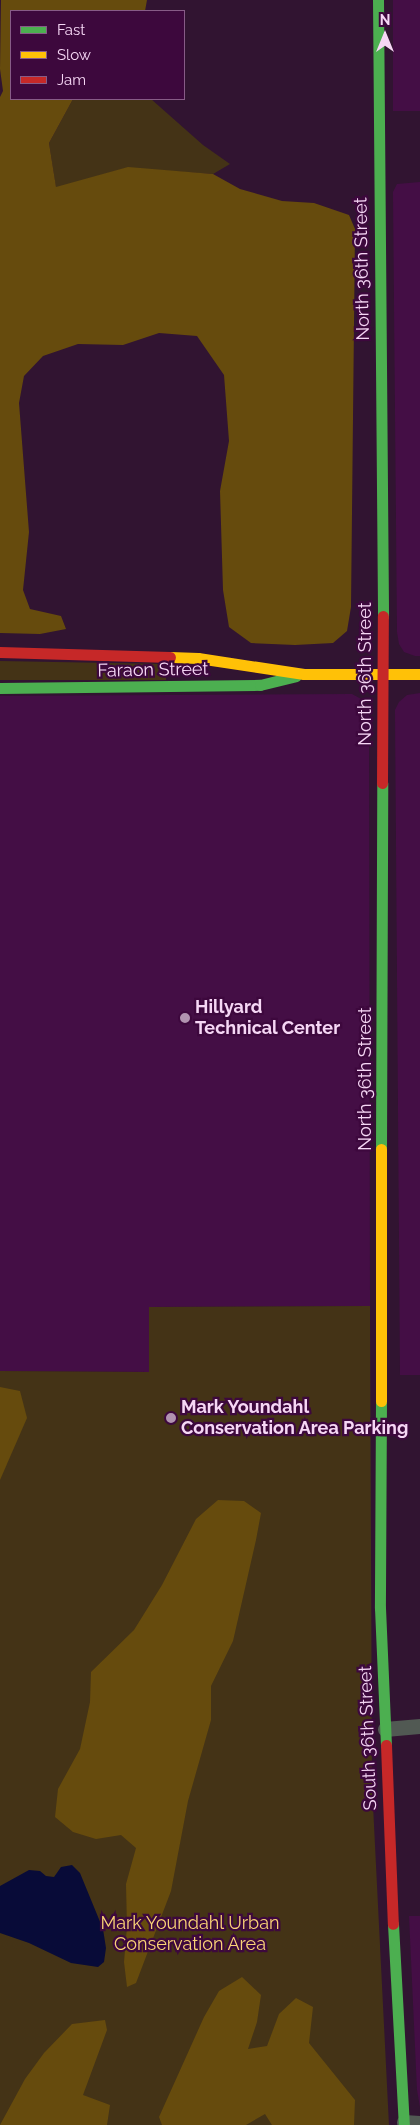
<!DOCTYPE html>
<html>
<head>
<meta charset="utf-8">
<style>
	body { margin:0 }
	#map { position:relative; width:420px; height:2125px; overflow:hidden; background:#311431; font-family:Raleway,sans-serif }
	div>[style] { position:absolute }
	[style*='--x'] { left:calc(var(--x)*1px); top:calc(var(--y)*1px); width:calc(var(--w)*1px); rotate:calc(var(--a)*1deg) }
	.built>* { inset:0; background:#440e45; transform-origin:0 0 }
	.green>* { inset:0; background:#443316 }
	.forest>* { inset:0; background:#664b0d }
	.water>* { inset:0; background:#080b38 }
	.street>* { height:15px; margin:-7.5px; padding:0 7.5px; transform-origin:7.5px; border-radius:7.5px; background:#515953 }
	.fast>* { height:11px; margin:-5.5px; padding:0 5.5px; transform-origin:5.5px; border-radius:5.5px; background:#4caf50 }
	.slow>* { height:11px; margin:-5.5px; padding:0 5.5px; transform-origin:5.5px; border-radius:5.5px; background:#ffc107 }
	.jam>* { height:11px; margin:-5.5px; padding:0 5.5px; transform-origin:5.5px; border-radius:5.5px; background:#c62828 }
	.dots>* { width:14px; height:14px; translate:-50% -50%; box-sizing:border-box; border:2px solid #3d083d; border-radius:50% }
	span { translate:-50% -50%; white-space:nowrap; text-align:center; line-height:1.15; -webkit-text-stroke:4.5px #3d083d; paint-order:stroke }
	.street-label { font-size:18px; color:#f6d7f5 }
	.poi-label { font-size:18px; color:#f6d7f5; font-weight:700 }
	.left { translate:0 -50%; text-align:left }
	.park-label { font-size:18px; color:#fad476 }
	.legend { position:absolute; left:10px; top:10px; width:175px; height:90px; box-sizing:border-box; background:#3d083d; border:1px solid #875b87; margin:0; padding:6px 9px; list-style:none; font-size:15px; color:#f6d7f5 }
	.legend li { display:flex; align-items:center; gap:10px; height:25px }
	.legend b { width:25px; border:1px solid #875b87 }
	.north { position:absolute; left:360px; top:10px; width:50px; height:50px; -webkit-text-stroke:4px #3d083d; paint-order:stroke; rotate:0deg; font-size:14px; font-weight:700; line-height:20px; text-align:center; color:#f6d7f5 }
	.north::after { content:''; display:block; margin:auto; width:18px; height:22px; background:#f6d7f5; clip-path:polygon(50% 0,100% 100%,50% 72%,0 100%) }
</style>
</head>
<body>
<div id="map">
	<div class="built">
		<i style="left:393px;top:0;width:27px;height:111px"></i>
		<i style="clip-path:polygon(420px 182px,420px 656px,415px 656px,404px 652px,399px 644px,397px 632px,393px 192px,397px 184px)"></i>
		<i style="clip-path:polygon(420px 693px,420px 1375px,400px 1375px,395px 710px,399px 702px,407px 695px)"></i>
		<i style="clip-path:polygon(352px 694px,363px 700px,369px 711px,369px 730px,370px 1306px,149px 1307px,149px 1372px,0 1371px,0 696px)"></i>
		<i style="clip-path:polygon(409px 1916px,420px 1916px,420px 2107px,417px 2090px)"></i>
	</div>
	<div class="green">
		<i style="clip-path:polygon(73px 99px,151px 99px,203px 145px,230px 164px,213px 174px,126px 168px,56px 188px,49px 143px)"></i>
		<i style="clip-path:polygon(0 661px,166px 664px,166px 680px,0 680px)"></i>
		<i style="clip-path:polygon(370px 1306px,372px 1785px,389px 2125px,0 2125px,0 1371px,149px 1372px,149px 1307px)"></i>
	</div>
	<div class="forest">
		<i style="clip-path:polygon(1px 0,147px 0,145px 11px,11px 11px,11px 99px,73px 99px,49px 143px,56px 187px,128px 167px,213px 174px,240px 189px,282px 201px,314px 203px,349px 215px,355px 229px,351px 607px,347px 631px,333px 643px,295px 645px,251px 643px,229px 627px,223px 590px,220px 491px,229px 441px,224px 375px,197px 336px,159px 333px,123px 345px,78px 344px,43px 356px,24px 376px,19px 403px,29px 532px,23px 590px,30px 609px,61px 616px,66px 629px,40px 634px,0 633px,0 97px,3px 91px,0 69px)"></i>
		<i style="clip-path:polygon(0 1387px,20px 1391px,27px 1418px,0 1480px)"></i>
		<i style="clip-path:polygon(218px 1500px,244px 1501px,261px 1513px,256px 1540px,233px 1641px,211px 1686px,211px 1720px,188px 1801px,171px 1891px,136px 1983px,127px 1987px,124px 1962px,127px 1927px,126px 1884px,136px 1848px,121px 1835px,96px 1839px,73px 1832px,55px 1817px,58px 1789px,80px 1749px,90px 1702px,91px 1672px,134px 1630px,162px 1585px,196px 1519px)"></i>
		<i style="clip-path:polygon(242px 1977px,261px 1995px,257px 2022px,248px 2049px,267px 2046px,279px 2014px,296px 1998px,313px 2007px,309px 2043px,355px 2100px,354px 2125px,272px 2125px,265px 2114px,246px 2125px,162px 2125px,159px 2117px,204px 2017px,219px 1991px)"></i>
		<i style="clip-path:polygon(105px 2020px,107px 2030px,83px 2095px,110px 2105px,107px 2125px,0 2125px,25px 2079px,44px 2053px,72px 2024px)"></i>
	</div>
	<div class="water">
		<i style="clip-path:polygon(72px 1865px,80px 1873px,103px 1929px,106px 1948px,104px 1962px,98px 1967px,71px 1963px,29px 1943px,0 1933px,0 1886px,29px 1870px,40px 1871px,46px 1876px,54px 1877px,61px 1867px)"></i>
	</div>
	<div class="street">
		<i style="--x:385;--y:1729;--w:35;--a:-5"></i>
		<i style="--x:404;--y:2122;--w:16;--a:4"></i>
	</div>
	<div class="fast">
		<i style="--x:378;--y:0;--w:616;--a:89.53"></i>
		<i style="--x:0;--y:688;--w:260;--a:-0.7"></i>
		<i style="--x:260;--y:685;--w:37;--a:-14"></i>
		<i style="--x:381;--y:1149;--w:366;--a:-89.8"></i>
		<i style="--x:381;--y:1401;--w:207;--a:90.3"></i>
		<i style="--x:380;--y:1608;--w:137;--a:87.5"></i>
		<i style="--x:393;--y:1924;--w:201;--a:86.9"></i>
	</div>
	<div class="slow">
		<i style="--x:170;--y:657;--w:28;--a:2"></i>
		<i style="--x:198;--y:658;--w:107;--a:8.6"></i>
		<i style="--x:304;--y:674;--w:116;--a:0"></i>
		<i style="--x:381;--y:1401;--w:252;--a:-90"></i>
	</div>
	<div class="jam">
		<i style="--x:0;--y:652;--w:170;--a:1.7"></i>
		<i style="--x:382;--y:783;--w:167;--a:-89.7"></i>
		<i style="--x:386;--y:1745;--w:179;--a:87.8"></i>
	</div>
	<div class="dots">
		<i style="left:185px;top:1018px;background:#b193b0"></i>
		<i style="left:171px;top:1418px;background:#b193b0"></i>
	</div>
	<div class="street-label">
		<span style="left:362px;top:269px;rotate:-91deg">North 36th Street</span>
		<span style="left:153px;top:670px;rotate:-1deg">Faraon Street</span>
		<span style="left:365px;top:674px;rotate:-90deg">North 36th Street</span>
		<span style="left:365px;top:1079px;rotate:-90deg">North 36th Street</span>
		<span style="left:368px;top:1738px;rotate:-92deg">South 36th Street</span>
	</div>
	<div class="poi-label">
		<span class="left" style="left:195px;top:1018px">Hillyard<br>Technical Center</span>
		<span class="left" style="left:181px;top:1418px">Mark Youndahl<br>Conservation Area Parking</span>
	</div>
	<div class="park-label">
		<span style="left:190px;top:1934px">Mark Youndahl Urban<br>Conservation Area</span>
	</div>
	<ul class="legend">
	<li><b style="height:6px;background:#4caf50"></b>Fast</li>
	<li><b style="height:6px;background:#ffc107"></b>Slow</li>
	<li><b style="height:6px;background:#c62828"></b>Jam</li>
	</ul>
	<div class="north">N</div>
</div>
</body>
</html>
